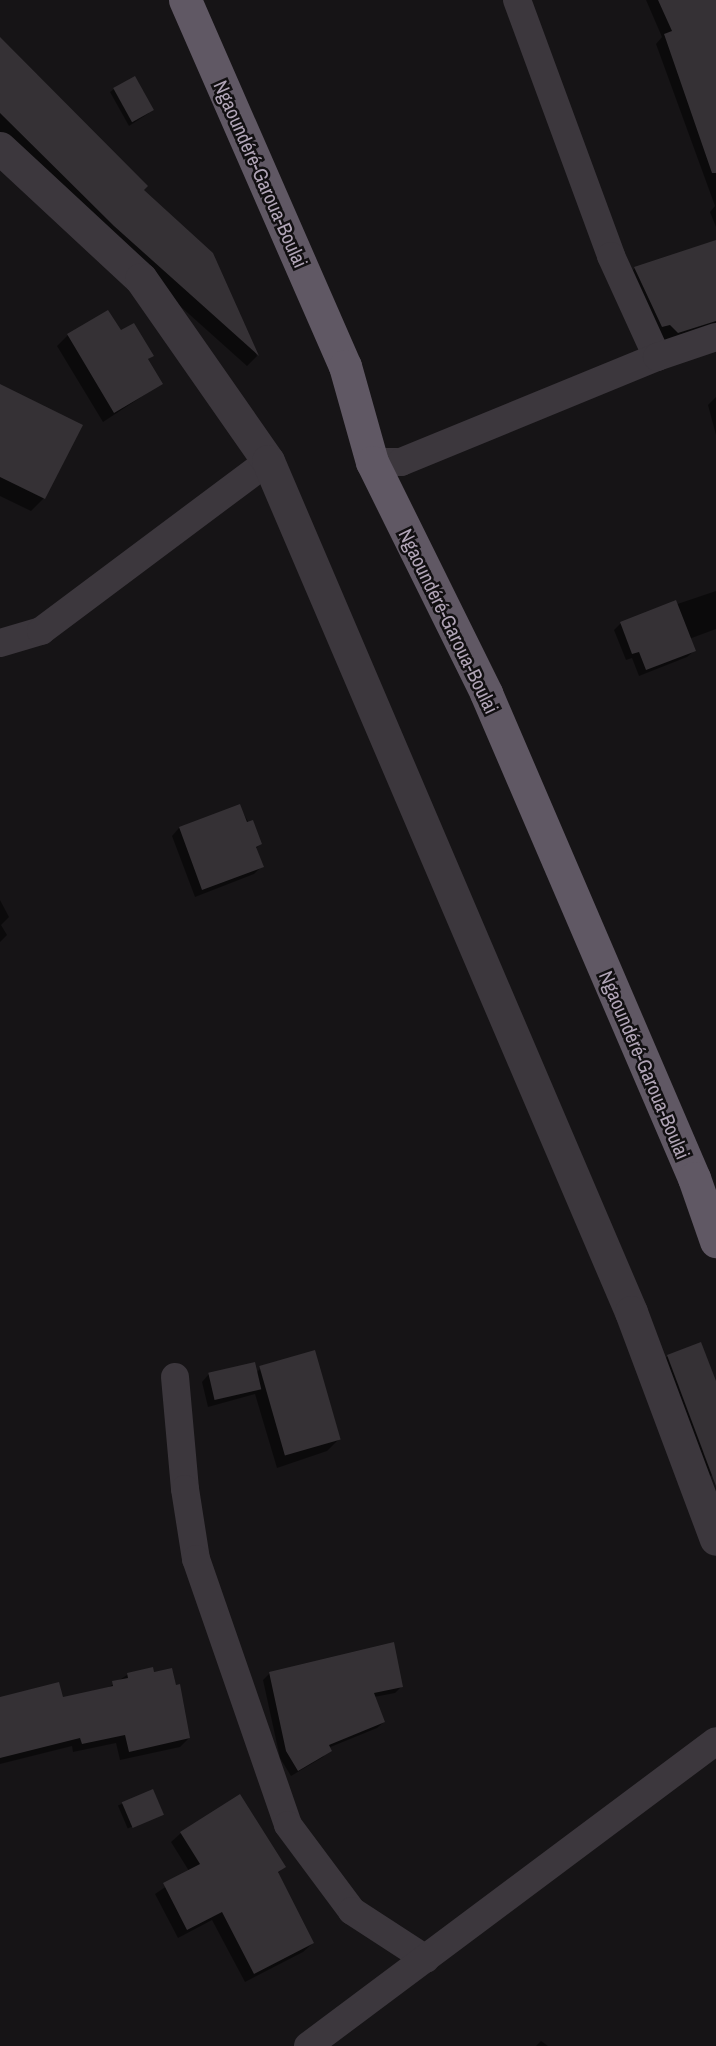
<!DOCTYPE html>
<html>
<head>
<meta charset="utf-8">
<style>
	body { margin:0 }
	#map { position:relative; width:716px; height:2046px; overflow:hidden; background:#161416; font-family:"Archivo Narrow",sans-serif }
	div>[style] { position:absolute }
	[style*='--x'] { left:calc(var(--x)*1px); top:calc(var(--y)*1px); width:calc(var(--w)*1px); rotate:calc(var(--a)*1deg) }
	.shadow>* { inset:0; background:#0007; transform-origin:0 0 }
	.building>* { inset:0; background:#353135; transform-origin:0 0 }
	.minor>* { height:28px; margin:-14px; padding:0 14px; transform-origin:14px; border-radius:14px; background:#3c373d }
	.tertiary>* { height:33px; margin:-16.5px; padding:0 16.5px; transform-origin:16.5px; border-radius:16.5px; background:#3c373d }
	.trunk>* { height:33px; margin:-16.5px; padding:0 16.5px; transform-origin:16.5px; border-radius:16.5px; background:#605864 }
	span { translate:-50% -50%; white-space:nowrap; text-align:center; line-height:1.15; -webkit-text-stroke:5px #110f11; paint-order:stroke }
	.street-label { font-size:20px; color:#b1a5b7 }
</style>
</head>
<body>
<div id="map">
	<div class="shadow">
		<i style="clip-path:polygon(646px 0,716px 0,716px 227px,710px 212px,715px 206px,656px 44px,662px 37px)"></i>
		<i style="clip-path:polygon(0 39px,142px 190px,211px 254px,257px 356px,247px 366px,103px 237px,0 135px)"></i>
		<i style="clip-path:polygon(114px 89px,149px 113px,129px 126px,110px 92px)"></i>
		<i style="clip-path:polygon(716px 242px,716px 328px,666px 343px,625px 279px,635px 268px)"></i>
		<i style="clip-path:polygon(120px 332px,152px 356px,147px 360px,161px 384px,103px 422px,57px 346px,68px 335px)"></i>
		<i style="clip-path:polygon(0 386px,44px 498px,31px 511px,0 496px)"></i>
		<i style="clip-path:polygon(716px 397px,716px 435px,708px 405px)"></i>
		<i style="clip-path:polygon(716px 591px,716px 629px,689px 639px,694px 651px,687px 657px,639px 676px,632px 658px,626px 660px,614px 630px,621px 623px)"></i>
		<i style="clip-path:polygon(239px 806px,261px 844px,255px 849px,262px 866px,254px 874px,195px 897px,172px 836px,179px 828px)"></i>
		<i style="clip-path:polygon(0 900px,9px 917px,1px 925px,7px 935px,0 942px)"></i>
		<i style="clip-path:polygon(668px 1356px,716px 1385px,716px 1474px,699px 1479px,657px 1367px)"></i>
		<i style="clip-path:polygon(261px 1368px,338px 1440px,327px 1451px,277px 1468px,255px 1394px,208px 1407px,202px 1382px,209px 1374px,256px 1373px)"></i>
		<i style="clip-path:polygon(170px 1670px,189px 1738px,180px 1747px,120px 1760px,116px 1743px,73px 1752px,72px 1746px,0 1764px,0 1699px,62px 1698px,106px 1689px,127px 1675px)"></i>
		<i style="clip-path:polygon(270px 1673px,402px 1686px,395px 1693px,374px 1697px,384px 1722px,377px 1728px,328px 1748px,323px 1757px,291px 1776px,280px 1758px,263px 1680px)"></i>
		<i style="left:152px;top:1791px;width:25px;height:37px;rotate:67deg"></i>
		<i style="clip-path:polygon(181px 1833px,284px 1867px,277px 1874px,313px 1943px,303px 1952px,245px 1982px,212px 1920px,178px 1938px,155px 1894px,189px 1871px,171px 1842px)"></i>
		<i style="clip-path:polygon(541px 2041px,548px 2046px,536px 2046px)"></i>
	</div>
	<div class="building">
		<i style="clip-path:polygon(658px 0,716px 0,716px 173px,712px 173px,664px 34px,672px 31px)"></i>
		<i style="clip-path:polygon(0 37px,148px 186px,144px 190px,213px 253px,259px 356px,114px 226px,0 113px)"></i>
		<i style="left:135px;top:76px;width:39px;height:25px;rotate:61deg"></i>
		<i style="clip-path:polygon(716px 240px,716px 321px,678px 333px,670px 325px,662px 327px,634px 267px)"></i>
		<i style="clip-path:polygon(108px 310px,121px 330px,134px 323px,154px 356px,148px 359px,163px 384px,114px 413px,67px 334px)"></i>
		<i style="clip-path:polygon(0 384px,83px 425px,45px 499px,0 477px)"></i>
		<i style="clip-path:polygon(676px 600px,696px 651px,646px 670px,639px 652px,632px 654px,620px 622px)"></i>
		<i style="clip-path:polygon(240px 804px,247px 822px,253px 820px,262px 844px,256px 847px,264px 867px,202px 890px,179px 827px)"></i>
		<i style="clip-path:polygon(701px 1342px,716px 1381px,716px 1486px,667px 1355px)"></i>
		<i style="left:315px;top:1350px;width:93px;height:58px;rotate:74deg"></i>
		<i style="left:255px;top:1362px;width:28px;height:48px;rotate:77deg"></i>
		<i style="clip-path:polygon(394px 1642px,403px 1687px,374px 1693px,385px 1722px,329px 1745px,332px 1751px,298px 1771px,286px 1751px,269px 1672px)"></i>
		<i style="clip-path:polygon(153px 1667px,154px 1672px,172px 1668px,176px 1685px,180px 1684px,190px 1738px,129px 1752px,125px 1735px,82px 1744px,80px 1738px,0 1758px,0 1697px,59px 1682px,63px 1697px,113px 1686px,112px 1681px,128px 1678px,127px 1673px)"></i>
		<i style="left:153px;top:1789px;width:28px;height:34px;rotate:67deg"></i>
		<i style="clip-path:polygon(240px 1794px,286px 1867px,278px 1872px,314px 1943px,254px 1974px,222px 1912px,187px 1930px,163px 1883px,200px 1864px,180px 1832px)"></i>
	</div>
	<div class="minor">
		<i style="--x:517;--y:0;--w:273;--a:69.8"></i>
		<i style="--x:611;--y:256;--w:111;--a:65.5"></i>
		<i style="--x:372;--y:462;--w:29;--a:0"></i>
		<i style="--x:401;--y:462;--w:277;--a:-22.3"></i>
		<i style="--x:657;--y:357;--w:62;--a:-18.7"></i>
		<i style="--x:0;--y:643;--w:43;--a:-16.3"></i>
		<i style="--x:41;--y:631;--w:284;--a:-36.8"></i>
		<i style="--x:175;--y:1377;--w:112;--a:84.9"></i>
		<i style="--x:185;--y:1489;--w:71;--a:81.1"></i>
		<i style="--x:196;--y:1559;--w:281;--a:70.9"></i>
		<i style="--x:288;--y:1825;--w:107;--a:53.3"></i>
		<i style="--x:352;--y:1911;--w:88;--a:33"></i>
		<i style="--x:308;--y:2046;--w:509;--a:-36.78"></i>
	</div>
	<div class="tertiary">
		<i style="--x:0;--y:148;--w:192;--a:42.9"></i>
		<i style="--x:141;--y:279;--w:222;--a:55.1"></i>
		<i style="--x:268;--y:461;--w:925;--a:66.9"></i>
		<i style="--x:631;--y:1312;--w:242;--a:69.5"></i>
	</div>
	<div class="trunk">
		<i style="--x:185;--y:0;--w:399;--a:66.4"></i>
		<i style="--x:345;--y:366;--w:100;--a:74.3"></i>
		<i style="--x:372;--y:462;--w:258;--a:63.7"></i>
		<i style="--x:486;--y:693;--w:528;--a:66.79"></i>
		<i style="--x:694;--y:1178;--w:67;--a:70.8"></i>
	</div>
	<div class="street-label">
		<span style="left:261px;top:174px;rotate:66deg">Ngaoundéré-Garoua-Boulai</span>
		<span style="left:449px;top:621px;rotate:64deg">Ngaoundéré-Garoua-Boulai</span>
		<span style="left:645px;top:1065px;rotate:67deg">Ngaoundéré-Garoua-Boulai</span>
	</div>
</div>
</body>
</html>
